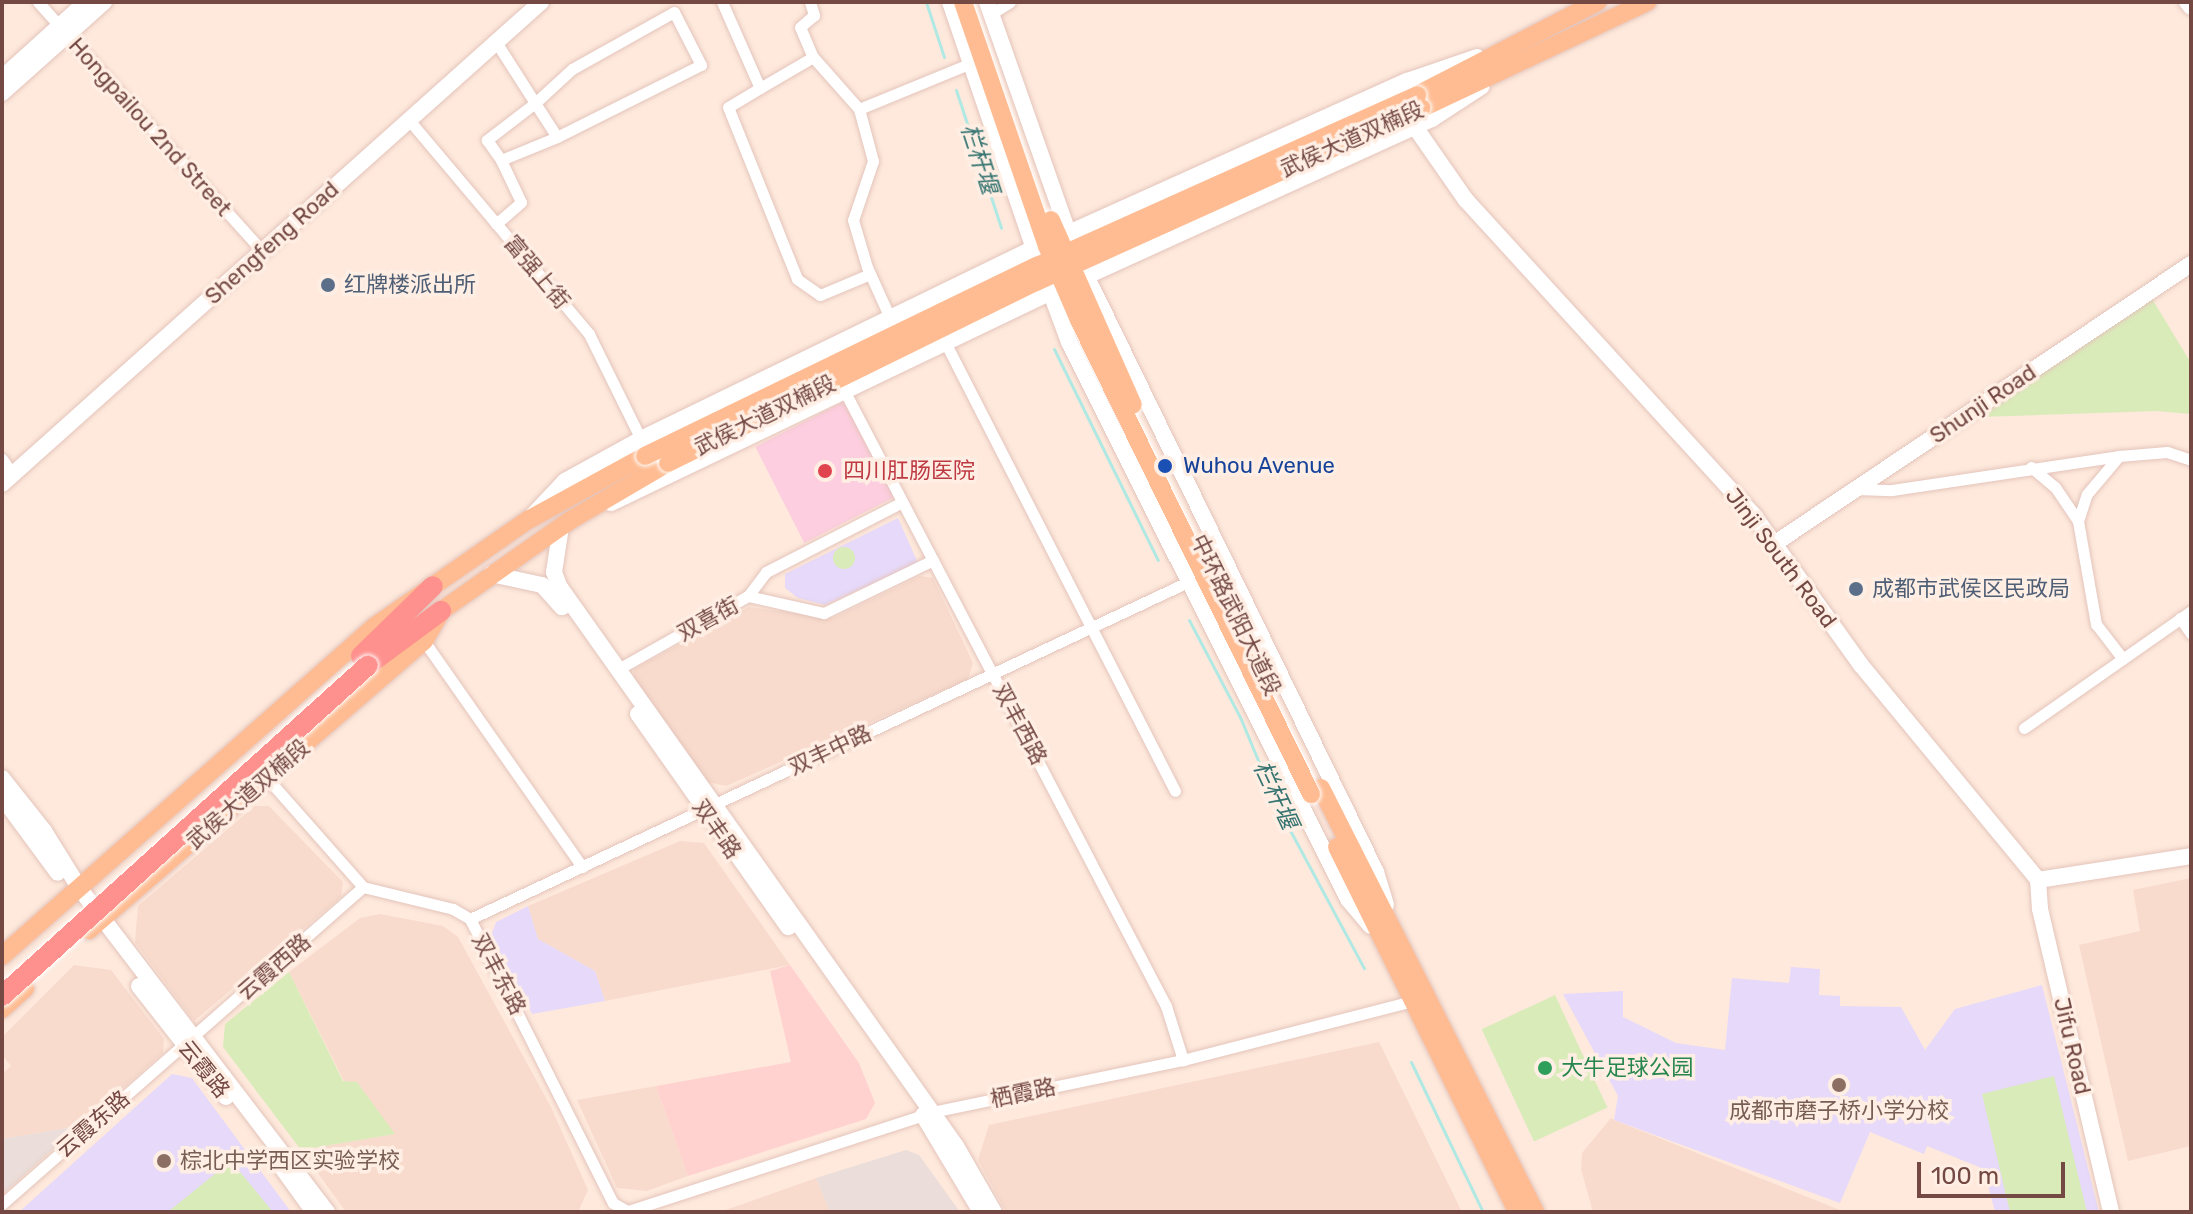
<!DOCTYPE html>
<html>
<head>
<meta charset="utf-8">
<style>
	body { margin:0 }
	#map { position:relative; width:2193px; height:1214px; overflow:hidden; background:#fee9dc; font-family:Rubik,"Noto Sans SC",sans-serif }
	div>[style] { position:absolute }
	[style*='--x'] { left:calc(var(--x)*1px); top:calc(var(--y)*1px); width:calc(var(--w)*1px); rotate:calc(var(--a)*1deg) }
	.residential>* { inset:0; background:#f8dbcd }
	.commercial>* { inset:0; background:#ffd2cf }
	.industrial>* { inset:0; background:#ebddd9 }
	.education>* { inset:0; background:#e6d9fa }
	.medical>* { inset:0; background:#fdcedf; transform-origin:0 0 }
	.green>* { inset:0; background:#daebba; transform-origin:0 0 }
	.round { border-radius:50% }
	.stream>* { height:3px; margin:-1.5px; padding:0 1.5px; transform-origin:1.5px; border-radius:1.5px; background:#b0e8e3 }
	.roads { filter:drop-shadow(0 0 2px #e4c4bb) drop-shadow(0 0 2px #e4c4bb) }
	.street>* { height:11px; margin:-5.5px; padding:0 5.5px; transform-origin:5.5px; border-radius:5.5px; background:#fff }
	.secondary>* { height:16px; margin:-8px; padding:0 8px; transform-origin:8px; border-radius:8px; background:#fff }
	.primary>* { height:18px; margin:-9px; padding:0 9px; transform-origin:9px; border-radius:9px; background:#ffbc92 }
	.highway>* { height:20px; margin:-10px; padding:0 10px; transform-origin:10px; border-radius:10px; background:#fe908d }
	.bridges { filter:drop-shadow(0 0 2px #fff) drop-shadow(0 0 2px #fff) }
	.primary-bridge>* { height:18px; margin:-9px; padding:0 9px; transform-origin:9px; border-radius:9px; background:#ffbc92 }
	.highway-bridge>* { height:20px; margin:-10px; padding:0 10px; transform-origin:10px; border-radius:10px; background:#fe908d }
	.dots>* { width:22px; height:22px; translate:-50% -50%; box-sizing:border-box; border:4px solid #ffeee4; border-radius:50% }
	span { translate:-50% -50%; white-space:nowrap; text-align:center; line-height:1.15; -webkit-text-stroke:7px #ffeee4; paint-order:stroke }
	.street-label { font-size:22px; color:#744944 }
	.service-label { font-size:22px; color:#4e5e75 }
	.left { translate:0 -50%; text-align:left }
	.transit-label { font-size:22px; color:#164399 }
	.health-label { font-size:22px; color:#be3a42 }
	.leisure-label { font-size:22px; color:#27864d }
	.education-label { font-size:22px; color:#785e54 }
	.water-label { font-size:24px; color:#357470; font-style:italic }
	.frame { position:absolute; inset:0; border:4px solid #744944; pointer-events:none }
	.scale { position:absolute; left:1917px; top:1162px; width:148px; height:36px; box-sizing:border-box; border:4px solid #744944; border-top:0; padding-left:10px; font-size:24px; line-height:28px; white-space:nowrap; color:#744944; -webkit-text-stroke:6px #ffeee4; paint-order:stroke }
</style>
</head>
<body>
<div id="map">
	<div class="residential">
		<i style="clip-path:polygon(920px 576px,933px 578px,973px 663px,968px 679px,726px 786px,708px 782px,634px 678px,634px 669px,749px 607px,833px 618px)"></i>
		<i style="clip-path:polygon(255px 806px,269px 806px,343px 882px,341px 897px,194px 1021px,135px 942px,138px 906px)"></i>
		<i style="clip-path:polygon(680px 841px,704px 843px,790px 965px,605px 1001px,595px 971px,538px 939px,528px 906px)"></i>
		<i style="clip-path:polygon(2191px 878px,2191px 1146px,2128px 1161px,2079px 945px,2140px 931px,2133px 890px)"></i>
		<i style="clip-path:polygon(380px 914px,443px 926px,458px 937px,551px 1107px,588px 1190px,579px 1210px,346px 1212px,301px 1150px,394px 1134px,344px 1081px,289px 972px,360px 918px)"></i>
		<i style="clip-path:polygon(74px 965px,111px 970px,164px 1039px,163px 1053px,79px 1126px,2px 1139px,2px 1074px,11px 1066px,2px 1055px,2px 1037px)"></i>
		<i style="clip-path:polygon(1379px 1042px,1462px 1212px,1006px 1212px,978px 1160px,989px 1125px)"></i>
		<i style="clip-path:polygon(656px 1086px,688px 1176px,647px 1191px,617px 1188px,577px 1100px)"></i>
		<i style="clip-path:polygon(1611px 1118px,1614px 1120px,1845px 1212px,1593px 1212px,1581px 1169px,1582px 1153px)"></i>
		<i style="clip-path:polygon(816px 1178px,830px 1212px,720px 1212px)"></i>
	</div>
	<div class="commercial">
		<i style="clip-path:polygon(790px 965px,859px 1063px,875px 1103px,866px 1119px,688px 1176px,656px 1086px,791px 1062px,770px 971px)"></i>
	</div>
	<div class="industrial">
		<i style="clip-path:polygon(79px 1126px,2px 1195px,2px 1139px)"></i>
		<i style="clip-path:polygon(906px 1150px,919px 1155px,960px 1212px,830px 1212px,816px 1178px)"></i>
	</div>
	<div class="education">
		<i style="clip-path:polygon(898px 518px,918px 563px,825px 605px,798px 598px,785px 588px,785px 574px)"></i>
		<i style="clip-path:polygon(528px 906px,538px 939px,595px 971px,605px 1001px,532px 1014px,491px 936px,496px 922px)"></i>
		<i style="clip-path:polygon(1791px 967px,1820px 969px,1819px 995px,1840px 996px,1840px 1006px,1901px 1007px,1925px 1050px,1955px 1009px,2042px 985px,2099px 1212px,1995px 1212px,1984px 1169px,1927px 1146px,1924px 1154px,1870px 1132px,1840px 1203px,1614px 1120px,1618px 1096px,1563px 994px,1623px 991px,1623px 1017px,1676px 1043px,1725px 1050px,1732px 978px,1789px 983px)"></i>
		<i style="clip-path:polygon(172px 1074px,192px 1078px,291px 1212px,19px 1212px)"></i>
	</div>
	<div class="medical">
		<i style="left:847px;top:400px;width:108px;height:103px;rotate:63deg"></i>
	</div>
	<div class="green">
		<i style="clip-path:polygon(2151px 297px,2191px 363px,2191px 414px,2156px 411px,1981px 417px)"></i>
		<i class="round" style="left:833px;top:547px;width:22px;height:22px"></i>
		<i style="clip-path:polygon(289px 972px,343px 1081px,357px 1082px,395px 1134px,301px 1150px,223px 1047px,225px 1024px)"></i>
		<i style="left:1555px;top:995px;width:124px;height:81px;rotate:65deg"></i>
		<i style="clip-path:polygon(2054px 1076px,2087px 1212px,2010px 1212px,1982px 1094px)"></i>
		<i style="clip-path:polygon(231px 1161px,273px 1212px,170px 1212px,169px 1211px)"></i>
	</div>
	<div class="stream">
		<i style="--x:926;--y:2;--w:58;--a:71.9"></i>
		<i style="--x:956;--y:90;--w:145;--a:71.9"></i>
		<i style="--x:1054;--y:349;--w:235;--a:63.8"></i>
		<i style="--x:1189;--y:620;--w:110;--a:62.3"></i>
		<i style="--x:1240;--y:717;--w:96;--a:67.4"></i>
		<i style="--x:1277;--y:806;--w:184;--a:61.8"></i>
		<i style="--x:1411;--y:1062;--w:166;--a:64.4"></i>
	</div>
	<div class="roads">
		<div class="street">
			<i style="--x:38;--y:2;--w:335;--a:48"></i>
			<i style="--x:722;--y:2;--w:94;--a:66.2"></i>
			<i style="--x:760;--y:88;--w:37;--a:149"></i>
			<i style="--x:728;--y:107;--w:185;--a:68.1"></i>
			<i style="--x:797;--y:279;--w:28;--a:35"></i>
			<i style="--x:820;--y:295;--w:54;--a:-22.8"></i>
			<i style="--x:810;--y:2;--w:14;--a:73"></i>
			<i style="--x:814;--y:15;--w:18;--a:139"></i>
			<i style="--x:800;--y:27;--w:33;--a:67"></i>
			<i style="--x:813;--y:57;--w:69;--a:48.5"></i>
			<i style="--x:859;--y:109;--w:54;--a:74.9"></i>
			<i style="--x:873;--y:161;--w:62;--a:108.7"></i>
			<i style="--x:853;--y:220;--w:49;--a:73.4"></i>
			<i style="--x:867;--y:267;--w:56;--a:65.7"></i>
			<i style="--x:991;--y:14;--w:22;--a:-32"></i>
			<i style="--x:496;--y:42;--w:72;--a:57.4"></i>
			<i style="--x:535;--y:103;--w:40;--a:57.1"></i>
			<i style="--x:557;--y:137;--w:161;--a:-26.6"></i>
			<i style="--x:701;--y:65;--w:59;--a:-117"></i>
			<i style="--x:674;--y:12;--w:117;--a:150.8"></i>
			<i style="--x:572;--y:69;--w:50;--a:137.4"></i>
			<i style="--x:535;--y:103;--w:61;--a:142.4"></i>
			<i style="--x:487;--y:140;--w:24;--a:55"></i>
			<i style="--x:501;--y:160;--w:61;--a:-22.3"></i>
			<i style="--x:760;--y:88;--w:61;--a:-30.3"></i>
			<i style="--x:859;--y:109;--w:121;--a:-22.3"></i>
			<i style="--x:409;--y:120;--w:280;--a:49.9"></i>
			<i style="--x:589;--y:334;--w:117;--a:63.7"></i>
			<i style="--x:496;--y:224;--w:33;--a:-41"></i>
			<i style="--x:521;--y:202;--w:47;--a:-115.5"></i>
			<i style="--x:946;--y:344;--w:502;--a:62.87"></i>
			<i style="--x:846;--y:394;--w:691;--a:62.4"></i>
			<i style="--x:1166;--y:1006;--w:57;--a:72.5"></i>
			<i style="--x:2;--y:459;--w:19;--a:55"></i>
			<i style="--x:2031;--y:467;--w:31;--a:40"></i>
			<i style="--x:2055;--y:487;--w:41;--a:55.9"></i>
			<i style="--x:2078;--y:521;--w:105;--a:80.1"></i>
			<i style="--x:2096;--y:624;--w:44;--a:52.4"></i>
			<i style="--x:1856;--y:489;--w:36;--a:2"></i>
			<i style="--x:1892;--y:490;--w:230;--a:-8.5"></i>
			<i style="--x:2119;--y:456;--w:48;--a:-4.8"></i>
			<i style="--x:2167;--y:452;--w:25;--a:18"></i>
			<i style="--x:2078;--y:521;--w:28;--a:-72"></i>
			<i style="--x:2087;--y:494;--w:50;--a:-49.9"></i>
			<i style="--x:748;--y:596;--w:30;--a:-53"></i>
			<i style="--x:766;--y:572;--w:153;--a:-27.2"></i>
			<i style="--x:2180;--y:618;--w:19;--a:55"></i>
			<i style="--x:424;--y:641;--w:276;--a:55"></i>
			<i style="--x:620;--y:668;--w:147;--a:-29.4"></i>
			<i style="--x:748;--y:596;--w:78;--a:12.6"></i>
			<i style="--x:824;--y:613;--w:121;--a:-25.9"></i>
			<i style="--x:2024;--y:728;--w:204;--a:-35"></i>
			<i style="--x:267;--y:778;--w:145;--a:48.6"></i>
			<i style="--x:363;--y:887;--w:93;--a:13.7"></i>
			<i style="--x:453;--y:909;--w:20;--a:30"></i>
			<i style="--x:470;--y:919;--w:318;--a:63.3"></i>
			<i style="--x:613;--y:1203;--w:18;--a:29"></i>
			<i style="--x:470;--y:919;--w:795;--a:-25.15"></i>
			<i style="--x:2;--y:1204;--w:480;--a:-41.3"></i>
			<i style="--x:625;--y:1212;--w:323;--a:-18"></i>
			<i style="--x:932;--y:1112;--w:256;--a:-11.7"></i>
			<i style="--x:1183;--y:1060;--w:241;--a:-14.4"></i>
		</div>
		<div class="secondary">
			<i style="--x:950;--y:2;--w:270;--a:71.2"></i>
			<i style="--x:987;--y:2;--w:252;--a:70.6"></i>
			<i style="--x:2187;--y:2;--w:6;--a:51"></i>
			<i style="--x:2;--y:78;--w:113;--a:-42.1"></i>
			<i style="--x:2;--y:93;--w:137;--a:-41.7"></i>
			<i style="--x:1415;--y:127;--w:89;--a:55.1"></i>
			<i style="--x:1466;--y:200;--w:429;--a:47.6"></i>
			<i style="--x:1755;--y:517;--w:182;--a:54.4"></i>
			<i style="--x:1861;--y:665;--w:278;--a:50.5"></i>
			<i style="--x:1083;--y:269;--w:670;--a:64.08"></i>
			<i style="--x:1376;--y:872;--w:34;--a:73"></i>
			<i style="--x:1047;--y:283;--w:63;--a:69.6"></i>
			<i style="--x:1069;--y:342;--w:623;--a:63.39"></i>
			<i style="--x:1348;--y:899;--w:35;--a:50"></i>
			<i style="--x:2;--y:484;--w:723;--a:-41.8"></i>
			<i style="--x:611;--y:503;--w:487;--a:-25.6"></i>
			<i style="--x:1050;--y:293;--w:420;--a:-24.5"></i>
			<i style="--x:1432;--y:119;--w:59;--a:-33.1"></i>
			<i style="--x:533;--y:515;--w:47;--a:-46.7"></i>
			<i style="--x:565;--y:481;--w:87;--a:-28.9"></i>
			<i style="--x:641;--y:439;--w:436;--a:-25.9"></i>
			<i style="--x:1033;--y:249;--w:410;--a:-24.2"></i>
			<i style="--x:1407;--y:81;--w:74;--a:-18.9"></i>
			<i style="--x:561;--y:527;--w:46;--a:98.8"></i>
			<i style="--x:554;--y:572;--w:15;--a:70"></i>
			<i style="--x:559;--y:586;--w:686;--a:54.67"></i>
			<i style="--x:956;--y:1146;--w:76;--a:60.1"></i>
			<i style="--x:1774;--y:544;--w:502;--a:-33.88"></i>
			<i style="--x:491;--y:574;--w:52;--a:12.2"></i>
			<i style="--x:542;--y:585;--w:30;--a:48"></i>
			<i style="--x:638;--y:714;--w:261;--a:54.8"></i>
			<i style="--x:2;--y:778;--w:68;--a:51.6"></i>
			<i style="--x:44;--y:831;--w:68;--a:58.2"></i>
			<i style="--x:80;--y:889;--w:407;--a:52.6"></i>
			<i style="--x:2;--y:797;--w:94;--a:53.6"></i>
			<i style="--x:2038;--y:880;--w:29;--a:86"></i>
			<i style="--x:2040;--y:909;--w:311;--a:76.8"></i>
			<i style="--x:2038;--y:880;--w:155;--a:-8.9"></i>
			<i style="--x:139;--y:986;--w:141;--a:51.9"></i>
			<i style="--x:923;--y:1115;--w:113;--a:59.1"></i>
			<i style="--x:278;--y:1162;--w:57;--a:54.3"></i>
		</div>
		<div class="primary">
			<i style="--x:1417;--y:95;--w:203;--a:-27.3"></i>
			<i style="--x:1422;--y:108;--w:249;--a:-25.2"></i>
			<i style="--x:1321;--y:788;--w:475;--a:63.2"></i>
			<i style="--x:1337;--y:847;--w:407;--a:63.7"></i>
			<i style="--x:89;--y:930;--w:442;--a:-40.8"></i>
			<i style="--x:424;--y:641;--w:34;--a:-60"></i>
			<i style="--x:441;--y:611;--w:156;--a:-35.1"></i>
			<i style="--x:569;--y:521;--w:115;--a:-30.4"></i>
			<i style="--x:2;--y:956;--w:497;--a:-41.5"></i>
			<i style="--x:374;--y:627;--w:188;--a:-34.8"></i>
			<i style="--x:528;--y:520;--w:133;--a:-28.7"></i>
			<i style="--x:2;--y:1009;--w:31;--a:-42"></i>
		</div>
		<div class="highway">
			<i style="--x:361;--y:656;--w:100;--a:-44.2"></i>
			<i style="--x:368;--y:665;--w:91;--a:-36.5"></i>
		</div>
	</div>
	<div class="bridges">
		<div class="primary-bridge">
			<i style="--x:963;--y:2;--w:258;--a:71"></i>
			<i style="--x:1047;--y:246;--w:81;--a:66.6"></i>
			<i style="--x:1079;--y:320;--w:528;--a:63.92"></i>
			<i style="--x:1051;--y:220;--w:202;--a:66.1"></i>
			<i style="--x:645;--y:456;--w:436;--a:-25.9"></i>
			<i style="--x:1037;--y:266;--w:417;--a:-24.2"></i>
			<i style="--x:668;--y:463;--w:410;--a:-26.2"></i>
			<i style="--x:1036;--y:282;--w:423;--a:-24.3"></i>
		</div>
		<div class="highway-bridge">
			<i style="--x:2;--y:996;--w:493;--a:-42.1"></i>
		</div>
	</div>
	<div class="dots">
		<i style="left:328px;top:285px;background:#5c6f8a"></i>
		<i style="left:1165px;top:466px;background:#1a4fb4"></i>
		<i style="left:825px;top:471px;background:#e0444e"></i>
		<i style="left:1856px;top:589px;background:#5c6f8a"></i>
		<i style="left:1545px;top:1068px;background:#2e9e5b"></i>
		<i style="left:1839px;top:1085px;background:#8d6e63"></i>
		<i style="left:164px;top:1161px;background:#8d6e63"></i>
	</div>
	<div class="street-label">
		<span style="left:150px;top:127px;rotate:48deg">Hongpailou 2nd Street</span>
		<span style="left:1352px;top:139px;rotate:-24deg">武侯大道双楠段</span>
		<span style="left:272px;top:243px;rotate:-42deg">Shengfeng Road</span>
		<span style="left:537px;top:272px;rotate:50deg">富强上街</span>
		<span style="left:1983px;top:404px;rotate:-34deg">Shunji Road</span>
		<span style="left:765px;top:415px;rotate:-26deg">武侯大道双楠段</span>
		<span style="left:1781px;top:558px;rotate:53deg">Jinji South Road</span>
		<span style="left:1236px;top:615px;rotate:64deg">中环路武阳大道段</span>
		<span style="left:708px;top:619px;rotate:-29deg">双喜街</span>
		<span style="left:1020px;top:724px;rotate:62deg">双丰西路</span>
		<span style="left:830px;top:750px;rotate:-25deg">双丰中路</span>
		<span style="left:248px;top:794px;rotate:-41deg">武侯大道双楠段</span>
		<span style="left:717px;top:829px;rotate:55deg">双丰路</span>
		<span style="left:274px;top:967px;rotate:-41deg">云霞西路</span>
		<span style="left:499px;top:974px;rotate:62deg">双丰东路</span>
		<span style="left:2072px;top:1046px;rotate:77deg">Jifu Road</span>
		<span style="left:204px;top:1069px;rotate:51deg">云霞路</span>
		<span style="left:1023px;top:1093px;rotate:-12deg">栖霞路</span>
		<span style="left:93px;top:1124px;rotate:-41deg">云霞东路</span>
	</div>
	<div class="service-label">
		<span class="left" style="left:344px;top:285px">红牌楼派出所</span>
		<span class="left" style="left:1872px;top:589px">成都市武侯区民政局</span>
	</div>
	<div class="transit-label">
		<span class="left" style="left:1183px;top:466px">Wuhou Avenue</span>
	</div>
	<div class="health-label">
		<span class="left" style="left:843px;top:471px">四川肛肠医院</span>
	</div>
	<div class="leisure-label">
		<span class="left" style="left:1561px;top:1068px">大牛足球公园</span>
	</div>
	<div class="education-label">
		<span style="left:1839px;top:1111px">成都市磨子桥小学分校</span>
		<span class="left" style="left:180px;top:1161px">棕北中学西区实验学校</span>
	</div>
	<div class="water-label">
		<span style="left:979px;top:159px;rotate:72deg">栏杆堰</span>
		<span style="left:1275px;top:795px;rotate:65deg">栏杆堰</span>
	</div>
	<div class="frame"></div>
	<div class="scale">100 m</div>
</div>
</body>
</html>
